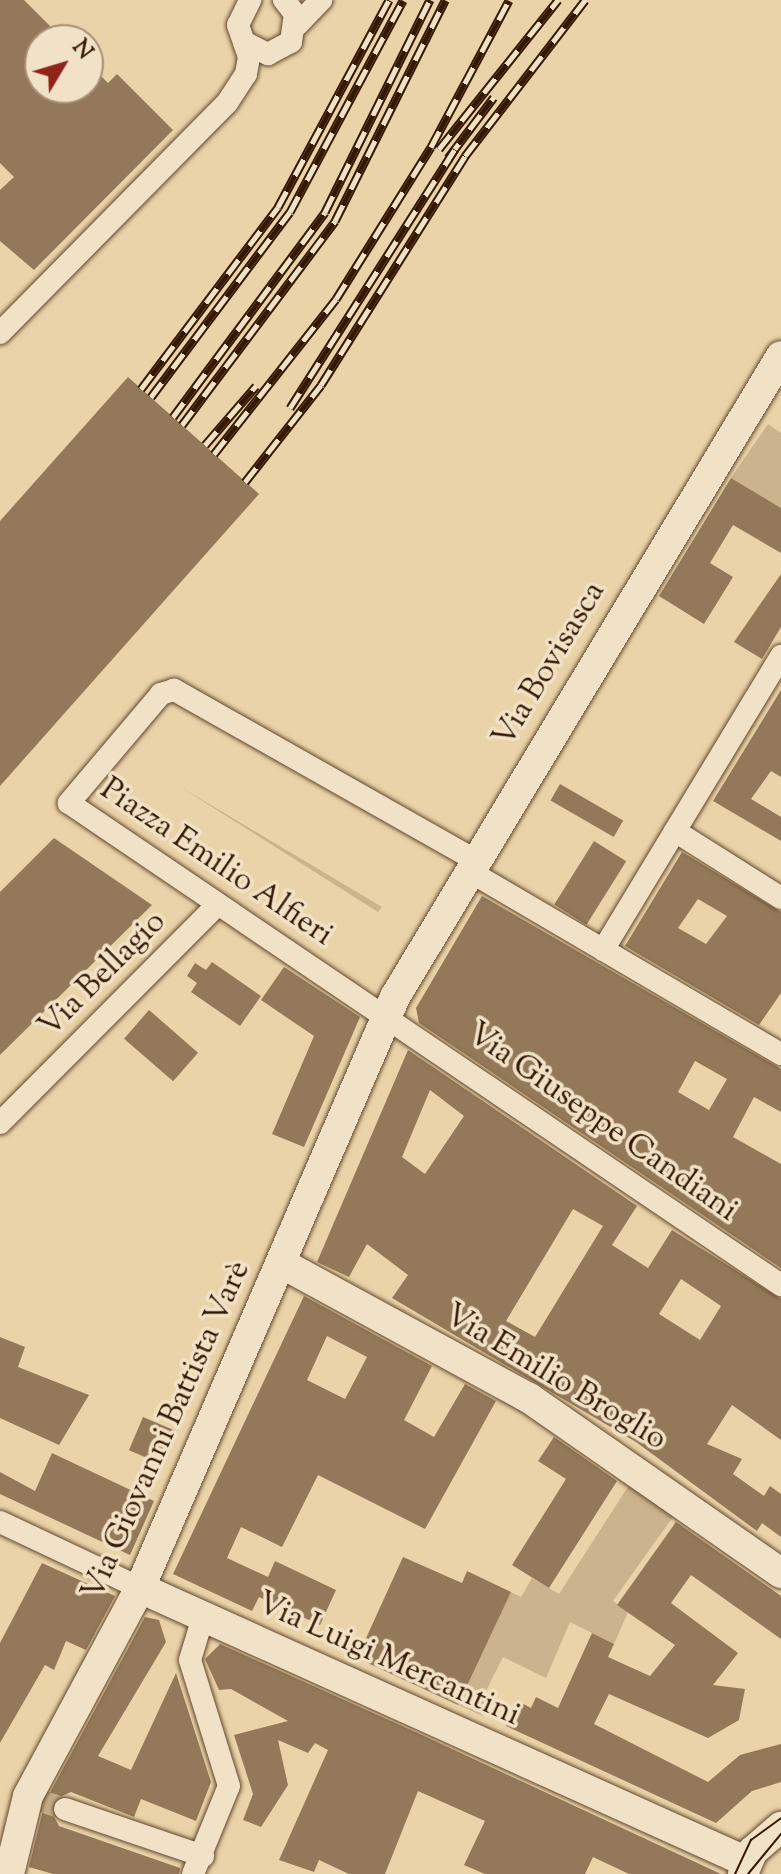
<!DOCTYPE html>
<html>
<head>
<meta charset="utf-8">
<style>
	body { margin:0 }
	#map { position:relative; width:781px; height:1874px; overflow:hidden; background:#ead3a9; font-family:"Sorts Mill Goudy",serif }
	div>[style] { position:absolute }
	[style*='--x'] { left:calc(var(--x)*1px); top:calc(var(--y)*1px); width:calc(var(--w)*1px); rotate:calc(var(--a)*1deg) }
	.green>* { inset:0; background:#cbb38d }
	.building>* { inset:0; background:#937959; transform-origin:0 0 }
	.street-tunnel>* { height:22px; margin-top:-11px; transform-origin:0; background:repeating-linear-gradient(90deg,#c6ae88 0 22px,transparent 0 33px) }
	.roads { filter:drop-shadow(0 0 2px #62472c) drop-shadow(0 0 2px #62472c) }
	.street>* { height:22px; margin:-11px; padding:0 11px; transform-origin:11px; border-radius:11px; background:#f1e2c7 }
	.secondary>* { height:30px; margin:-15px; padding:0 15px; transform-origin:15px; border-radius:15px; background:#f1e2c7 }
	.tram>* { height:2px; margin:-1px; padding:0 1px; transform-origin:1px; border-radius:1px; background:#351802 }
	.rail>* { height:9px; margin-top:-4.5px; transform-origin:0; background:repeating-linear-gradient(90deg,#f1e2c7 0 18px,#351802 0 36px); box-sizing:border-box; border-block:2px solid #351802 }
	span { translate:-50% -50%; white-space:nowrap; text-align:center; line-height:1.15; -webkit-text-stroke:7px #f1e2c7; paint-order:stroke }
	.street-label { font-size:32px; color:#351802 }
	.north { position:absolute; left:24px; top:24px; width:80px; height:80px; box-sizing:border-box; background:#f1e2c7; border:2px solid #a69178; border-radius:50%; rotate:52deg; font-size:22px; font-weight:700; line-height:32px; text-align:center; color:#351802 }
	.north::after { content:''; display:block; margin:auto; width:28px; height:36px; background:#8f2418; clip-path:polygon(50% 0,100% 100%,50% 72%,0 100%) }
</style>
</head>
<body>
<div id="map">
	<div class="green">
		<i style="clip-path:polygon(768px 424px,781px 433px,781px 508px,731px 478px)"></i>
		<i style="clip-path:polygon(179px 786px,382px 907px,378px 912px)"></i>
		<i style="clip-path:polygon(631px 1482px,675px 1514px,613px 1601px,628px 1612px,614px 1644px,570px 1622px,546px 1678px,503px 1657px,482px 1699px,489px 1703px,483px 1716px,458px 1705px,511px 1592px,521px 1597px,532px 1578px,559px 1594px)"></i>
	</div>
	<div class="building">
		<i style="clip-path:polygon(0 0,24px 0,64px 40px,40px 40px,40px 88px,88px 88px,88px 63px,108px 83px,117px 74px,173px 130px,34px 270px,0 241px,0 190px,14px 177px,0 163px)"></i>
		<i style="clip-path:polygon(128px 377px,259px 494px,0 786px,0 521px)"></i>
		<i style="clip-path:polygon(731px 478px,781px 508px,781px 553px,733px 525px,710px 563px,733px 577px,704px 624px,659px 596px)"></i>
		<i style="clip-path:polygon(781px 574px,781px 627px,762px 659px,734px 642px)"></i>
		<i style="clip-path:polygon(781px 690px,781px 777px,771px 771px,751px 799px,781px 817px,781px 841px,713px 801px)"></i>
		<i style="left:560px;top:784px;width:73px;height:19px;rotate:30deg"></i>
		<i style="clip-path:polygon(54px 838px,152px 905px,0 1055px,0 892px)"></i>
		<i style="left:594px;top:841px;width:38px;height:75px;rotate:32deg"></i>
		<i style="clip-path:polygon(evenodd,682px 852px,781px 912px,781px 993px,759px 1025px,625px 946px,682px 852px,698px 899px,727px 916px,706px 944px,678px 928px,698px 899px)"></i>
		<i style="clip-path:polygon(evenodd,482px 896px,781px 1069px,781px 1112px,754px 1097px,733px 1137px,781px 1164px,781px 1268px,419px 1023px,416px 1008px,482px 896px,695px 1061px,727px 1079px,709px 1110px,678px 1092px,695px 1061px)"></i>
		<i style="clip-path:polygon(212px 962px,261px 996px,240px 1026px,191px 992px,197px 983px,187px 976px,195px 963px,206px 970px)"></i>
		<i style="clip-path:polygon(284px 967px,360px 1017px,304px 1147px,272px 1134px,314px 1036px,261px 1000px)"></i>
		<i style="left:149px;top:1010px;width:65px;height:38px;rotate:41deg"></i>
		<i style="clip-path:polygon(evenodd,408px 1050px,637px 1206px,612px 1245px,648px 1268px,672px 1230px,781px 1299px,781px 1440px,732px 1405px,707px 1444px,742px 1459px,733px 1474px,764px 1496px,770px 1486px,781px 1494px,781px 1537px,762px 1523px,757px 1531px,636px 1442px,392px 1298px,408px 1275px,367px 1244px,349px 1277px,317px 1262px,408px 1050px,430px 1090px,464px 1116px,425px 1174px,402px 1157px,430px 1090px,408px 1050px,573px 1209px,603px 1226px,535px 1337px,506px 1321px,573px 1209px,408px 1050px,681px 1279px,721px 1306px,700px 1340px,659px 1314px,681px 1279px)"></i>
		<i style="clip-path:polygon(evenodd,304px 1296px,432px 1366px,404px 1420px,434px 1437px,465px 1384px,496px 1401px,425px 1529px,318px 1475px,282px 1547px,241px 1527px,227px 1558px,268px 1577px,275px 1561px,336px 1590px,320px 1625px,259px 1597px,252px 1611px,173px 1574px,304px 1296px,327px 1336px,367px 1357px,345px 1399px,307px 1380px,327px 1336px)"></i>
		<i style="clip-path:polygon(0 1337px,25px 1347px,18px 1367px,89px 1395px,59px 1445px,0 1418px)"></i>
		<i style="left:143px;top:1417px;width:34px;height:36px;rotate:23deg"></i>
		<i style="clip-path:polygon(554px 1437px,617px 1481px,549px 1588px,512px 1565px,566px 1479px,538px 1461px)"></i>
		<i style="clip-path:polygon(52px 1453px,154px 1501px,130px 1555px,0 1494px,0 1472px,35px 1491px)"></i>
		<i style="clip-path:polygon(676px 1522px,781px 1596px,781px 1639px,691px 1575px,671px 1603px,738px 1653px,713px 1685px,745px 1689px,739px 1720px,708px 1738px,609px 1694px,594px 1724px,708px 1782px,740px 1755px,781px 1744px,781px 1782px,752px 1791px,716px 1823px,506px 1726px,518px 1701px,531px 1708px,536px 1697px,558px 1708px,592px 1633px,614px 1644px,608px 1657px,650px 1676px,675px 1645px,617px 1605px)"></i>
		<i style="clip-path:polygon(403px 1557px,462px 1583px,467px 1571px,511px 1592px,458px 1705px,357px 1658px)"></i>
		<i style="clip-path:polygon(42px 1563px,115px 1596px,86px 1650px,66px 1641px,54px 1670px,45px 1665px,0 1743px,0 1643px)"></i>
		<i style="clip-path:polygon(145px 1617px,159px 1620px,166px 1642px,98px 1756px,131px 1770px,176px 1673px,211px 1782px,196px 1821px,141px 1799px,134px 1817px,71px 1792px,55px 1799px,51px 1811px,59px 1826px,180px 1868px,179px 1874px,53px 1874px,29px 1867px,45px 1802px)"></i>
		<i style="clip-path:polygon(220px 1644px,422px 1735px,721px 1874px,629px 1874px,593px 1857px,585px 1874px,485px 1874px,464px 1865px,485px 1821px,418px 1791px,385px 1874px,349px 1874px,319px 1860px,314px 1872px,279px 1860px,328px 1750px,315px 1743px,308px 1753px,278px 1740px,288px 1785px,261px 1827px,243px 1820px,253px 1794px,234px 1735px,288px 1721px,231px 1689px,219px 1690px,205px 1659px)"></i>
	</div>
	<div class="street-tunnel">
		<i style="--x:41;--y:1801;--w:25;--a:18"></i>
	</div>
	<div class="roads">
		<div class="street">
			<i style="--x:297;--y:25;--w:35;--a:-46"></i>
			<i style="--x:244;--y:42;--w:27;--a:27"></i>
			<i style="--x:268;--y:54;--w:26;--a:-28"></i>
			<i style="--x:291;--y:42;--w:28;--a:-82"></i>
			<i style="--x:295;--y:14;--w:18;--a:-128"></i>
			<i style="--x:0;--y:333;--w:323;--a:-45.4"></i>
			<i style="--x:227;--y:103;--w:35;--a:-57"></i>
			<i style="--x:246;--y:74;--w:17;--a:-80"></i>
			<i style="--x:249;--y:57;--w:34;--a:-109"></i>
			<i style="--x:238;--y:25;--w:28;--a:-64"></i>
			<i style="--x:675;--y:831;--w:125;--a:32.3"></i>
			<i style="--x:475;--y:860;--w:346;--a:-150.5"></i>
			<i style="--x:174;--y:690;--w:14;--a:163"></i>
			<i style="--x:161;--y:694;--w:143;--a:130.2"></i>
			<i style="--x:69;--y:803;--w:860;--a:34.1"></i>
			<i style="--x:469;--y:871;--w:362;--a:30.4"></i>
			<i style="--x:603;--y:950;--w:344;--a:-58.8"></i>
			<i style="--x:0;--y:1123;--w:308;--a:-45.1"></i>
			<i style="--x:0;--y:1522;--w:155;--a:25.2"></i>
			<i style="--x:65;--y:1809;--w:146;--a:18.8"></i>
			<i style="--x:193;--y:1874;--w:95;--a:-67.8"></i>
			<i style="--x:229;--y:1786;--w:132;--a:-107.2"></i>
			<i style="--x:190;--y:1660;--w:45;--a:-73.2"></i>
		</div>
		<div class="secondary">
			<i style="--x:281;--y:1263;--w:282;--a:28.6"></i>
			<i style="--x:529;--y:1398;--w:307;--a:34.8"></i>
			<i style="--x:140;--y:1588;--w:666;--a:24.29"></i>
			<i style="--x:9;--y:1874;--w:80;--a:-76.3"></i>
			<i style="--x:28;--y:1796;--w:236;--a:-61.7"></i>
			<i style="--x:140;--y:1588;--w:644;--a:-66.66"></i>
			<i style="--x:395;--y:997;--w:748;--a:-58.94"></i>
			<i style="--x:743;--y:1874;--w:25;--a:-67"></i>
			<i style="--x:753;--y:1851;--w:37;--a:-41"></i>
		</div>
	</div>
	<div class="tram">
		<i style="--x:735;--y:1874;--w:38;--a:-65"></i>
		<i style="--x:751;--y:1840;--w:37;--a:-36"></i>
		<i style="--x:748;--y:1874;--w:52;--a:-50.5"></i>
	</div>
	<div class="rail">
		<i style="--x:439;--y:149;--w:191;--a:-51.4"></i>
		<i style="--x:448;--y:158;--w:76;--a:-53"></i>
		<i style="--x:141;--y:389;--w:228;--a:-53"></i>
		<i style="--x:278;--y:207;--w:235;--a:-61.8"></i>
		<i style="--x:151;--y:397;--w:231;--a:-53.1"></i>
		<i style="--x:290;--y:212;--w:240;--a:-61.9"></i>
		<i style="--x:290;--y:408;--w:307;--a:-57.5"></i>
		<i style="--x:173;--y:417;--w:255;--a:-53.4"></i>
		<i style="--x:325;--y:212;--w:237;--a:-63.7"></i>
		<i style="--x:182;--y:425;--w:255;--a:-53.1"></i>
		<i style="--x:335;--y:221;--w:247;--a:-63.5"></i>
		<i style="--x:205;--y:445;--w:78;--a:-49.2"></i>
		<i style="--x:214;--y:454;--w:197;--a:-51.8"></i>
		<i style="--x:336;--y:299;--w:179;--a:-58"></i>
		<i style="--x:431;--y:147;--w:166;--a:-62"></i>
		<i style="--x:245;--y:482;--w:123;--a:-51.9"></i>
		<i style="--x:321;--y:385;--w:271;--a:-57.8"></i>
		<i style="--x:465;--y:156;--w:197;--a:-52.4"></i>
	</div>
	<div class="street-label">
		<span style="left:550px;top:665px;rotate:-59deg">Via Bovisasca</span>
		<span style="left:216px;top:863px;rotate:34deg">Piazza Emilio Alfieri</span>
		<span style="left:103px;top:975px;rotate:-45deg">Via Bellagio</span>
		<span style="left:602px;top:1123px;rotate:35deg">Via Giuseppe Candiani</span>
		<span style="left:555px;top:1378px;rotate:31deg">Via Emilio Broglio</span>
		<span style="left:167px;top:1431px;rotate:-66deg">Via Giovanni Battista Varè</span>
		<span style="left:388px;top:1660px;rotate:24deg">Via Luigi Mercantini</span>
	</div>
	<div class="north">N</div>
</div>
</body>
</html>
